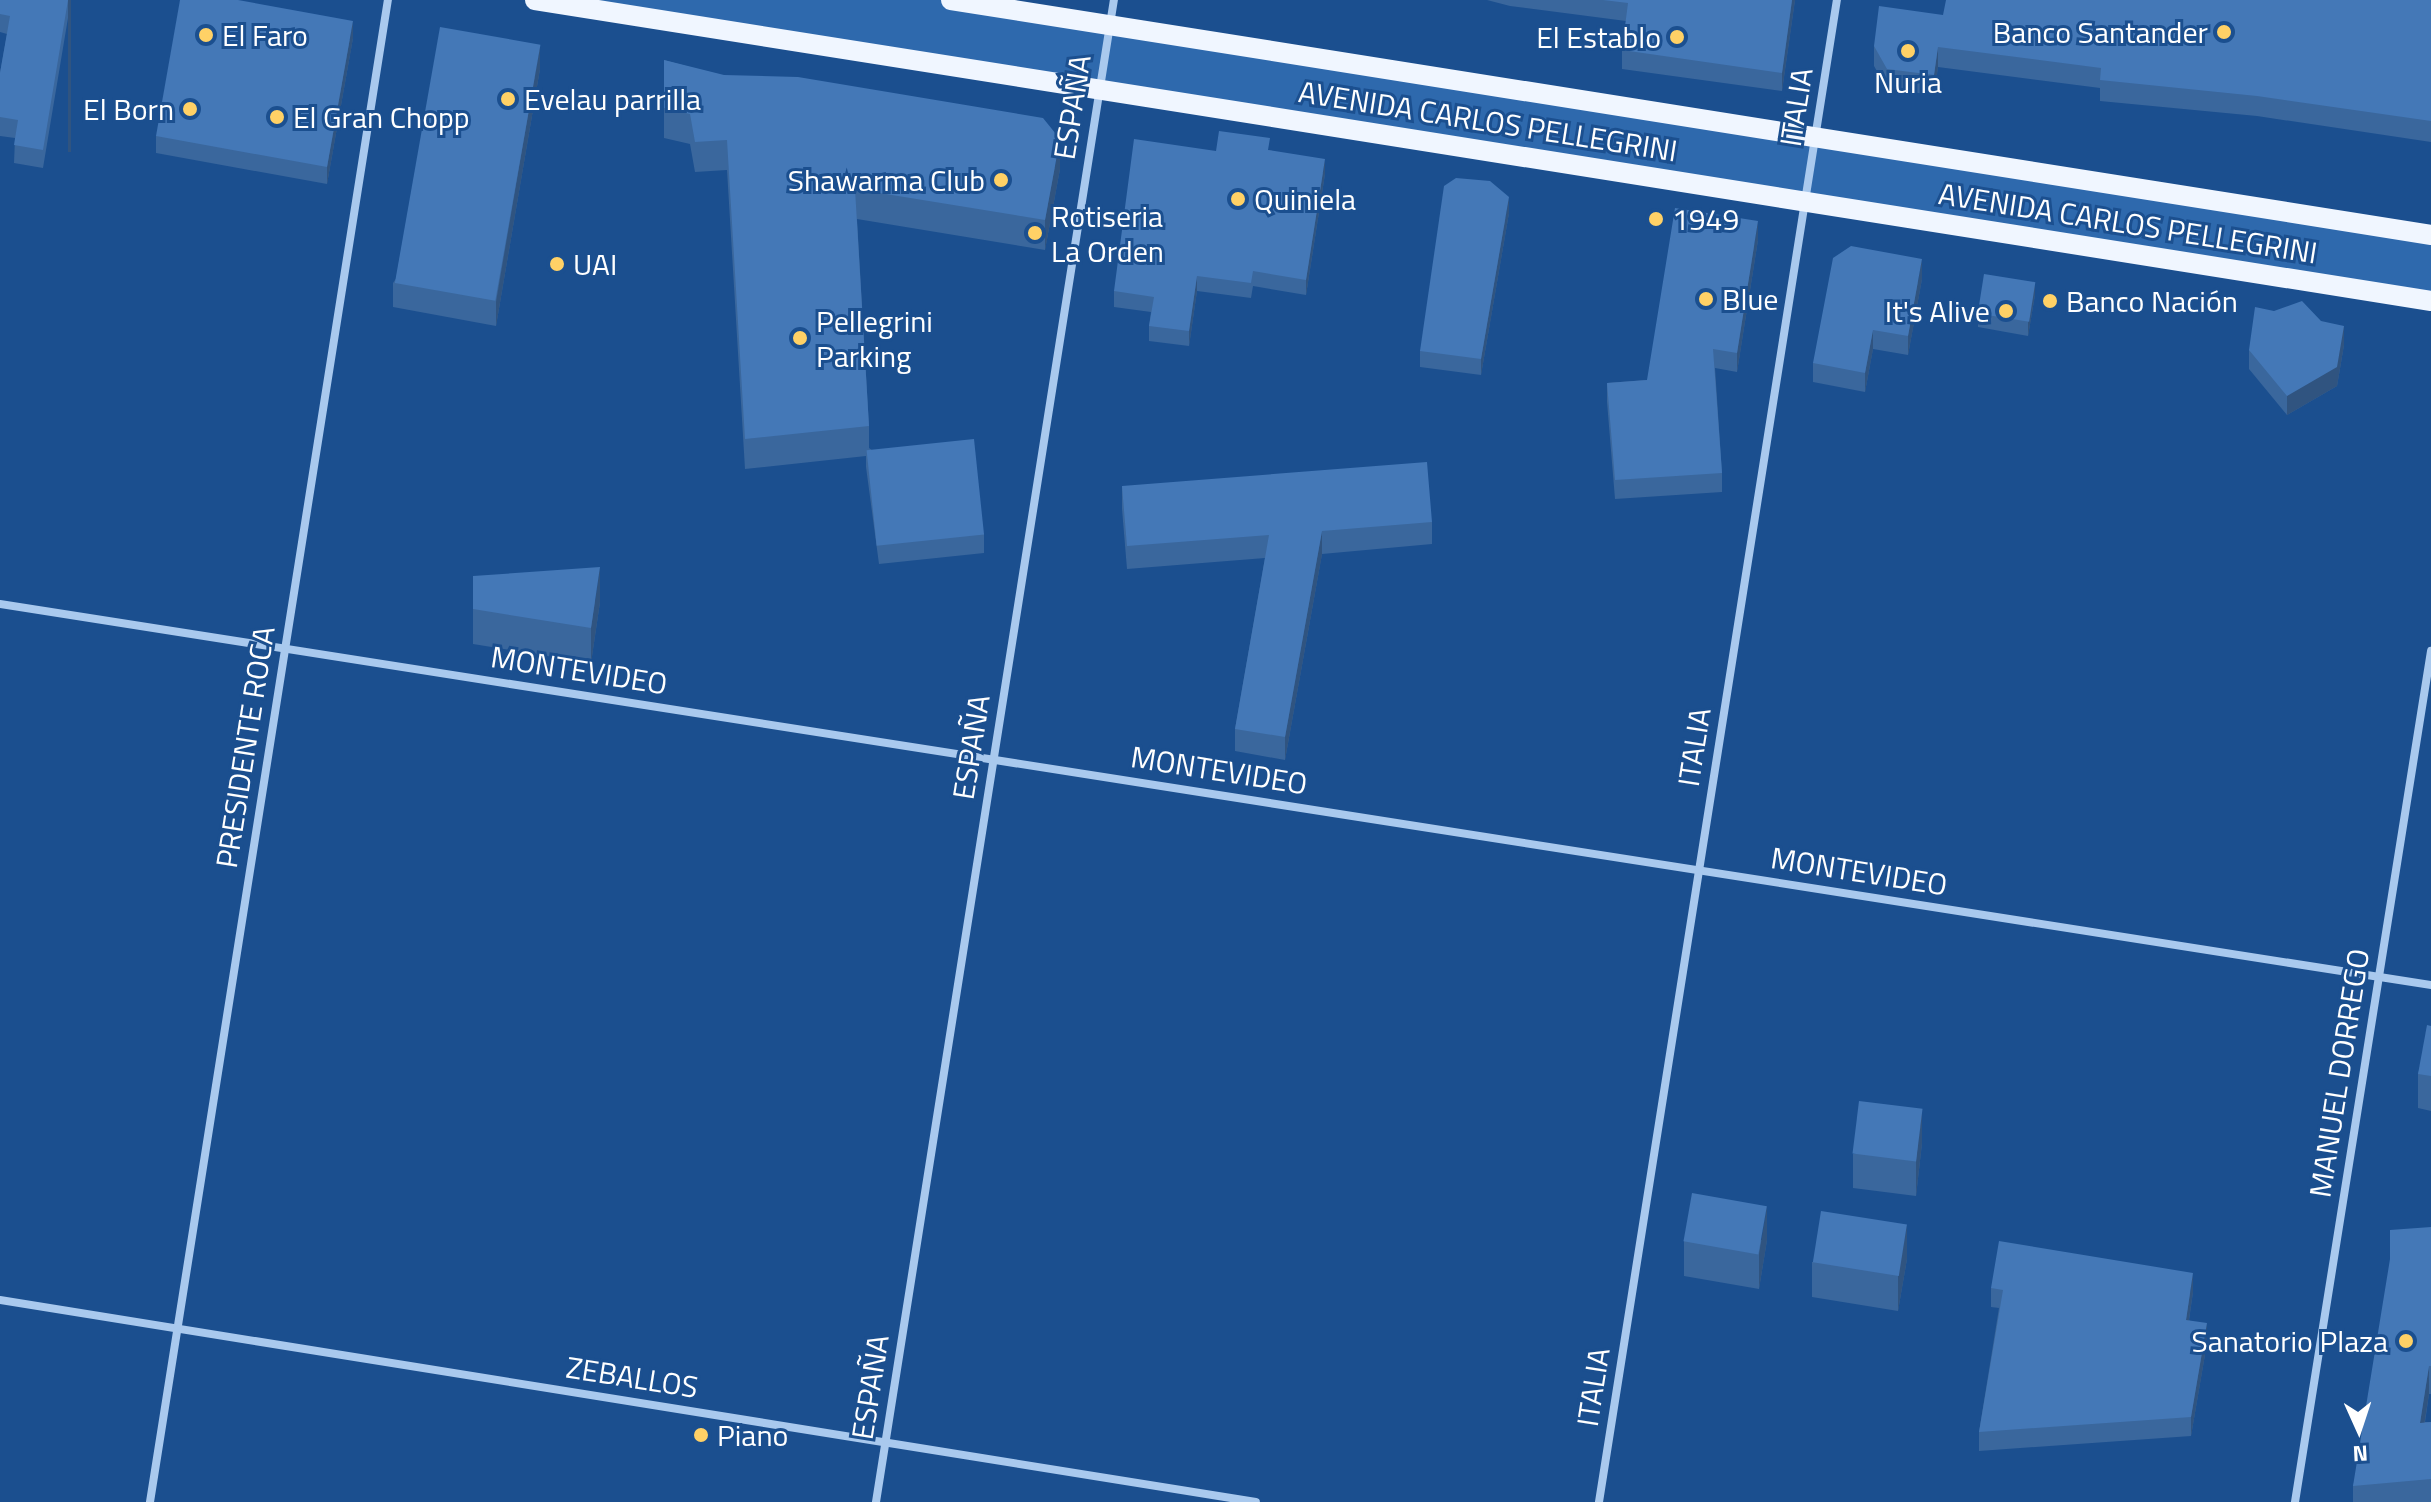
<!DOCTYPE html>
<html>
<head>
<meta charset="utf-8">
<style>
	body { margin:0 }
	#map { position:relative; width:2431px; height:1502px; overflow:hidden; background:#1b4f8f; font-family:"Titillium Web",sans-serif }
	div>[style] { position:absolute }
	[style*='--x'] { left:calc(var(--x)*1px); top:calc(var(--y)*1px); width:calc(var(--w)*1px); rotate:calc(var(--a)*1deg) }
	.green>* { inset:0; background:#2e69ad }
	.minor>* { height:8px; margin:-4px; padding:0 4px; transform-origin:4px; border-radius:4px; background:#a9c9ee }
	.primary>* { height:20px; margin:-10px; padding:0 10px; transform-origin:10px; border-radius:10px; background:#f0f6ff }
	.wall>* { inset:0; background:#3a679d }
	.shaded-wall>* { inset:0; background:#305480; transform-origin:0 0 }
	.building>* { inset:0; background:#4478b7; transform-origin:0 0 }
	.dots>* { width:22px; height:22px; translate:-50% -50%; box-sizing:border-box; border:4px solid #1b4f8f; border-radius:50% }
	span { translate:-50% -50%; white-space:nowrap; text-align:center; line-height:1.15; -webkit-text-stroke:6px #1b4f8f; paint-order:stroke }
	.poi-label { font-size:30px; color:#fff }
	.right { translate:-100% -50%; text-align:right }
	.left { translate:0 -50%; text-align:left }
	.street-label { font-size:30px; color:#fff }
	.north { position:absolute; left:2319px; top:1390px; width:80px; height:80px; -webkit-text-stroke:6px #1b4f8f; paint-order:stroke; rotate:177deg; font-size:22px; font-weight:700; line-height:32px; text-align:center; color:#fff }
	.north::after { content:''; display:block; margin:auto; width:28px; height:36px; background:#fff; clip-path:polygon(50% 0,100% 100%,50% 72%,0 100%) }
</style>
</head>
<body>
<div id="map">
	<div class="green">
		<i style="clip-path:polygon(535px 0,951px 0,2431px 235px,2431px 301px)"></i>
	</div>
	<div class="minor">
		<i style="--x:0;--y:604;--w:2461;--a:8.91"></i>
		<i style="--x:0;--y:1300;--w:1272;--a:9.14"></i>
		<i style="--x:150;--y:1502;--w:1521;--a:-81"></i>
		<i style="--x:876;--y:1502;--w:1521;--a:-81"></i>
		<i style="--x:1599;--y:1502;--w:1521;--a:-81"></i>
		<i style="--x:2295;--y:1502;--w:862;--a:-80.92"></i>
	</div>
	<div class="primary">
		<i style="--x:535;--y:0;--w:1920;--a:9.02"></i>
		<i style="--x:951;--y:0;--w:1499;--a:9.02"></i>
	</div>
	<div class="wall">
		<i style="clip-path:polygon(0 0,71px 0,43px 168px,14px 163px,15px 138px,0 136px,0 73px,7px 34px,0 32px)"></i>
		<i style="clip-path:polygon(1487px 0,1795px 0,1782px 91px,1622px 69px,1622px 50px,1626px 21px,1510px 6px)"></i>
		<i style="clip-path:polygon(2431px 0,2431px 142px,2257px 116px,2100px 101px,2100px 88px,1938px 67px,1934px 95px,1887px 89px,1874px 66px,1874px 46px,1943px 15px)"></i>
		<i style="clip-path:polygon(353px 38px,327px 184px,156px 153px,156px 136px)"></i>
		<i style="clip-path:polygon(664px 60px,1060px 169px,1045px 250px,857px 219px,869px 426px,869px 448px,984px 534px,984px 553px,879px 564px,866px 467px,866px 456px,745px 469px,727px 170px,695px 172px,690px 144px,664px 138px)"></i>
		<i style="clip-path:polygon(540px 69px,496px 326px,393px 307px,393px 283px)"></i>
		<i style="clip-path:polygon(1270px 150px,1325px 174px,1306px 295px,1253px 286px,1251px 298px,1197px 291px,1189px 346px,1149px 341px,1149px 326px,1151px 312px,1114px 307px,1114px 291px,1216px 151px)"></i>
		<i style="clip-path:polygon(1509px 213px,1481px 375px,1420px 367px,1420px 351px)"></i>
		<i style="clip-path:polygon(1758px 240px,1737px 372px,1715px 368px,1722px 473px,1722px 492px,1615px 499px,1607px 402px,1607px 383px,1647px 380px)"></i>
		<i style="clip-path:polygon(1922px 279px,1908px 355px,1873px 349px,1865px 392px,1813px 382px,1813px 363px)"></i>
		<i style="clip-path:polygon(2035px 295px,2028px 336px,1978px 327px,1978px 314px)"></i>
		<i style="clip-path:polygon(2321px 321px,2344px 345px,2337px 386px,2287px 415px,2249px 369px,2249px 350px)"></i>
		<i style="clip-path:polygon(1122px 486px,1432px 522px,1432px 544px,1322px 554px,1285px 760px,1235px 751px,1235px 729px,1265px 558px,1127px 569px,1122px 509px)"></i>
		<i style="clip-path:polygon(473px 576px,600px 602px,591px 663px,473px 644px)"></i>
		<i style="clip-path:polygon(2431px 1026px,2431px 1111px,2418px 1108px,2418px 1074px)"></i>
		<i style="clip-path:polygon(1922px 1143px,1916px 1196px,1853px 1188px,1853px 1154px)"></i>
		<i style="clip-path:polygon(2431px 1227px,2431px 1394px,2429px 1394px,2425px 1422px,2431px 1422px,2431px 1502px,2353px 1502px,2353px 1486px)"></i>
		<i style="clip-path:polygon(1767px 1240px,1759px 1289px,1684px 1276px,1684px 1241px)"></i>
		<i style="clip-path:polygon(1907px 1259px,1898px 1311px,1812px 1297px,1812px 1262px)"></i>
		<i style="clip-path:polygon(1991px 1288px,2193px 1292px,2189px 1320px,2207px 1343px,2191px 1436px,1979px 1451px,1979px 1432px,1999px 1308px,1991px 1307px)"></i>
	</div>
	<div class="shaded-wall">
		<i style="left:68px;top:0;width:3px;height:152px"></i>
		<i style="clip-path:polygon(1792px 0,1795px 0,1782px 91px,1782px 73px)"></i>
		<i style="clip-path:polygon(353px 21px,353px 38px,327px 184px,327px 167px)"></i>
		<i style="clip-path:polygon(540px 45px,540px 69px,496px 326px,496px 302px)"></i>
		<i style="clip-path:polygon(1938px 47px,1938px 67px,1934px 95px,1934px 75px)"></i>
		<i style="clip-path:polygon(1060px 139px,1060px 169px,1045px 250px,1045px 220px)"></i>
		<i style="clip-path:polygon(1325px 159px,1325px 174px,1306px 295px,1306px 280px)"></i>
		<i style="clip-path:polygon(1509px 197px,1509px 213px,1481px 375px,1481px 359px)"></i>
		<i style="clip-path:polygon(1758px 221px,1758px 240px,1737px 372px,1737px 353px)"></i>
		<i style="clip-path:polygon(1922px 259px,1922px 279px,1908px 355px,1908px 336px)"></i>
		<i style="clip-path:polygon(1197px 276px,1197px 291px,1189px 346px,1189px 331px)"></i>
		<i style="clip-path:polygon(2035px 282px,2035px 295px,2028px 336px,2028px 323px)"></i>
		<i style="clip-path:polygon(2344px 326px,2344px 345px,2337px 386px,2287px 415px,2287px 396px)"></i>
		<i style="clip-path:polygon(1873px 330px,1873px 349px,1865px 392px,1865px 373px)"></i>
		<i style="clip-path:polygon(1322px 531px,1322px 554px,1285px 760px,1285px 737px)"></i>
		<i style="clip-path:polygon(600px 567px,600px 602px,591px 663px,591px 628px)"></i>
		<i style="clip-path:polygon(1922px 1109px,1922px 1143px,1916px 1196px,1916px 1161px)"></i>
		<i style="clip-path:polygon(1767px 1206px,1767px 1240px,1759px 1289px,1759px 1254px)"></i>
		<i style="clip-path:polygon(1907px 1225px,1907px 1259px,1898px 1311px,1898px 1276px)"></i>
		<i style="clip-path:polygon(2193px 1273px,2193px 1292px,2186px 1339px,2186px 1320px)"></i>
		<i style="clip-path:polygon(2207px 1323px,2207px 1343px,2191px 1436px,2191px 1417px)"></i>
		<i style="clip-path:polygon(2429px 1366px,2429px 1394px,2420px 1451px,2420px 1423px)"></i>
	</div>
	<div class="building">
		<i style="clip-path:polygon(0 0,68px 0,43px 150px,14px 145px,18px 120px,0 117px,0 73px,10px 16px,0 14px)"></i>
		<i style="clip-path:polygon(180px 0,238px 0,353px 21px,327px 167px,156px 136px)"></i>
		<i style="clip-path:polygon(1603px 0,1792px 0,1782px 73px,1622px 50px,1628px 3px)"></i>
		<i style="clip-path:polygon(1946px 0,2431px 0,2431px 121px,2257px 96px,2100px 80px,2101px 68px,1938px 47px,1934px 75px,1887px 69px,1874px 46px,1879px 6px,1943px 15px)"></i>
		<i style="left:440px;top:27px;width:102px;height:260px;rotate:10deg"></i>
		<i style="clip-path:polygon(664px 60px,724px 75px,798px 77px,1043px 118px,1060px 139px,1045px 220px,855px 189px,869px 426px,745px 439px,727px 140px,695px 142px,690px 114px,664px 108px)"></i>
		<i style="clip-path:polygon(1219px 131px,1270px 138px,1268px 150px,1325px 159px,1306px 280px,1253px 271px,1251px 283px,1197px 276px,1189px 331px,1149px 326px,1154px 297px,1114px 291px,1134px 139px,1216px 151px)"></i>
		<i style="clip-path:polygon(1456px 178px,1490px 181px,1509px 197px,1481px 359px,1420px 351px,1444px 186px)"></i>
		<i style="clip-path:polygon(1675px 208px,1758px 221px,1737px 353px,1713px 349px,1722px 473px,1615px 480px,1607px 383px,1647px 380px)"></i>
		<i style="clip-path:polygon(1851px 246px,1922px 259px,1908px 336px,1873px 330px,1865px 373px,1813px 363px,1833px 258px)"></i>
		<i style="left:1984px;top:274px;width:52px;height:40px;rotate:9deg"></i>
		<i style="clip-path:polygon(2302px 301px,2321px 321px,2344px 326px,2337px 367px,2287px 396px,2249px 350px,2255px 307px,2274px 311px)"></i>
		<i style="left:974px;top:439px;width:96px;height:108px;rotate:84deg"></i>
		<i style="clip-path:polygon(1427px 462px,1432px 522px,1322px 531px,1285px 737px,1235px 729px,1269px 535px,1127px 546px,1122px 486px)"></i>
		<i style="clip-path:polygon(600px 567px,591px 628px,473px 609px,473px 576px)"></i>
		<i style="clip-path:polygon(2427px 1025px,2431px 1026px,2431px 1076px,2418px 1074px)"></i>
		<i style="left:1859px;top:1101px;width:64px;height:53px;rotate:7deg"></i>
		<i style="left:1692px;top:1193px;width:76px;height:49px;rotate:10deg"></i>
		<i style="left:1821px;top:1211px;width:87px;height:52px;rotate:9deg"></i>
		<i style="clip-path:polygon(2431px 1227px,2431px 1366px,2429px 1366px,2420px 1423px,2431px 1422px,2431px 1479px,2353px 1486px,2390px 1259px,2390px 1230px)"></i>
		<i style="clip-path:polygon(1999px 1241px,2193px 1273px,2186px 1320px,2207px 1323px,2191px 1417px,1979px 1432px,2003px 1290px,1991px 1288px)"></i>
	</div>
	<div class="dots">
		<i style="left:2224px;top:32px;background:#ffd166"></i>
		<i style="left:206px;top:35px;background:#ffd166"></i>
		<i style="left:1677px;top:37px;background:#ffd166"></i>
		<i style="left:1908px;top:51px;background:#ffd166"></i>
		<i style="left:508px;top:99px;background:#ffd166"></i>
		<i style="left:190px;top:109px;background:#ffd166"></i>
		<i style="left:277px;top:117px;background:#ffd166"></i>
		<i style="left:1001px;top:180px;background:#ffd166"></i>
		<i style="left:1238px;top:199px;background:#ffd166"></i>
		<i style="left:1656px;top:219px;background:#ffd166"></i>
		<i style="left:1035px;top:233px;background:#ffd166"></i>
		<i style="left:557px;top:264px;background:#ffd166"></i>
		<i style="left:1706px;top:299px;background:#ffd166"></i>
		<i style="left:2050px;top:301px;background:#ffd166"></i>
		<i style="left:2006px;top:311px;background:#ffd166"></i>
		<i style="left:800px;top:338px;background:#ffd166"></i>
		<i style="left:2406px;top:1341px;background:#ffd166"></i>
		<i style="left:701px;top:1435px;background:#ffd166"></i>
	</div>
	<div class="poi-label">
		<span class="right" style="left:2208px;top:32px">Banco Santander</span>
		<span class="left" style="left:222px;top:35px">El Faro</span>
		<span class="right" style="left:1661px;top:37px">El Establo</span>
		<span style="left:1908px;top:82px">Nuria</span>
		<span class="left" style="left:524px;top:99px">Evelau parrilla</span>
		<span class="right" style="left:174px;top:109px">El Born</span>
		<span class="left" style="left:293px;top:117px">El Gran Chopp</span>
		<span class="right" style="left:985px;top:180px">Shawarma Club</span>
		<span class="left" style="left:1254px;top:199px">Quiniela</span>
		<span class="left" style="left:1051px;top:233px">Rotiseria<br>La Orden</span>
		<span class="left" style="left:1672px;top:219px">1949</span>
		<span class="left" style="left:573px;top:264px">UAI</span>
		<span class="left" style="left:1722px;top:299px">Blue</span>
		<span class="left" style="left:2066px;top:301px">Banco Nación</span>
		<span class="right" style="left:1990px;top:311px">It's Alive</span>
		<span class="left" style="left:816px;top:338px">Pellegrini<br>Parking</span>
		<span class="right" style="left:2388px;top:1341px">Sanatorio Plaza</span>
		<span class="left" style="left:717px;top:1435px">Piano</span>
	</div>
	<div class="street-label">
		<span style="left:1072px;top:107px;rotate:-81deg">ESPAÑA</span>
		<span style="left:1796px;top:107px;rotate:-81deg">ITALIA</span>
		<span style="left:1488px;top:121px;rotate:9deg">AVENIDA CARLOS PELLEGRINI</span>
		<span style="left:2128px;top:223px;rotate:9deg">AVENIDA CARLOS PELLEGRINI</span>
		<span style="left:579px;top:670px;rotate:9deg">MONTEVIDEO</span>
		<span style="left:245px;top:747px;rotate:-81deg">PRESIDENTE ROCA</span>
		<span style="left:971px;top:747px;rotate:-81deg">ESPAÑA</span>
		<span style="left:1694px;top:747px;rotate:-81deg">ITALIA</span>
		<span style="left:1219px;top:770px;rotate:9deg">MONTEVIDEO</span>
		<span style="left:1859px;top:871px;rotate:9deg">MONTEVIDEO</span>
		<span style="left:2339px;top:1073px;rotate:-81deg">MANUEL DORREGO</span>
		<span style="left:632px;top:1377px;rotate:9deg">ZEBALLOS</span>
		<span style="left:870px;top:1387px;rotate:-81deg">ESPAÑA</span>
		<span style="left:1593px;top:1387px;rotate:-81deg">ITALIA</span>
	</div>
	<div class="north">N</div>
</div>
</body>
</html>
